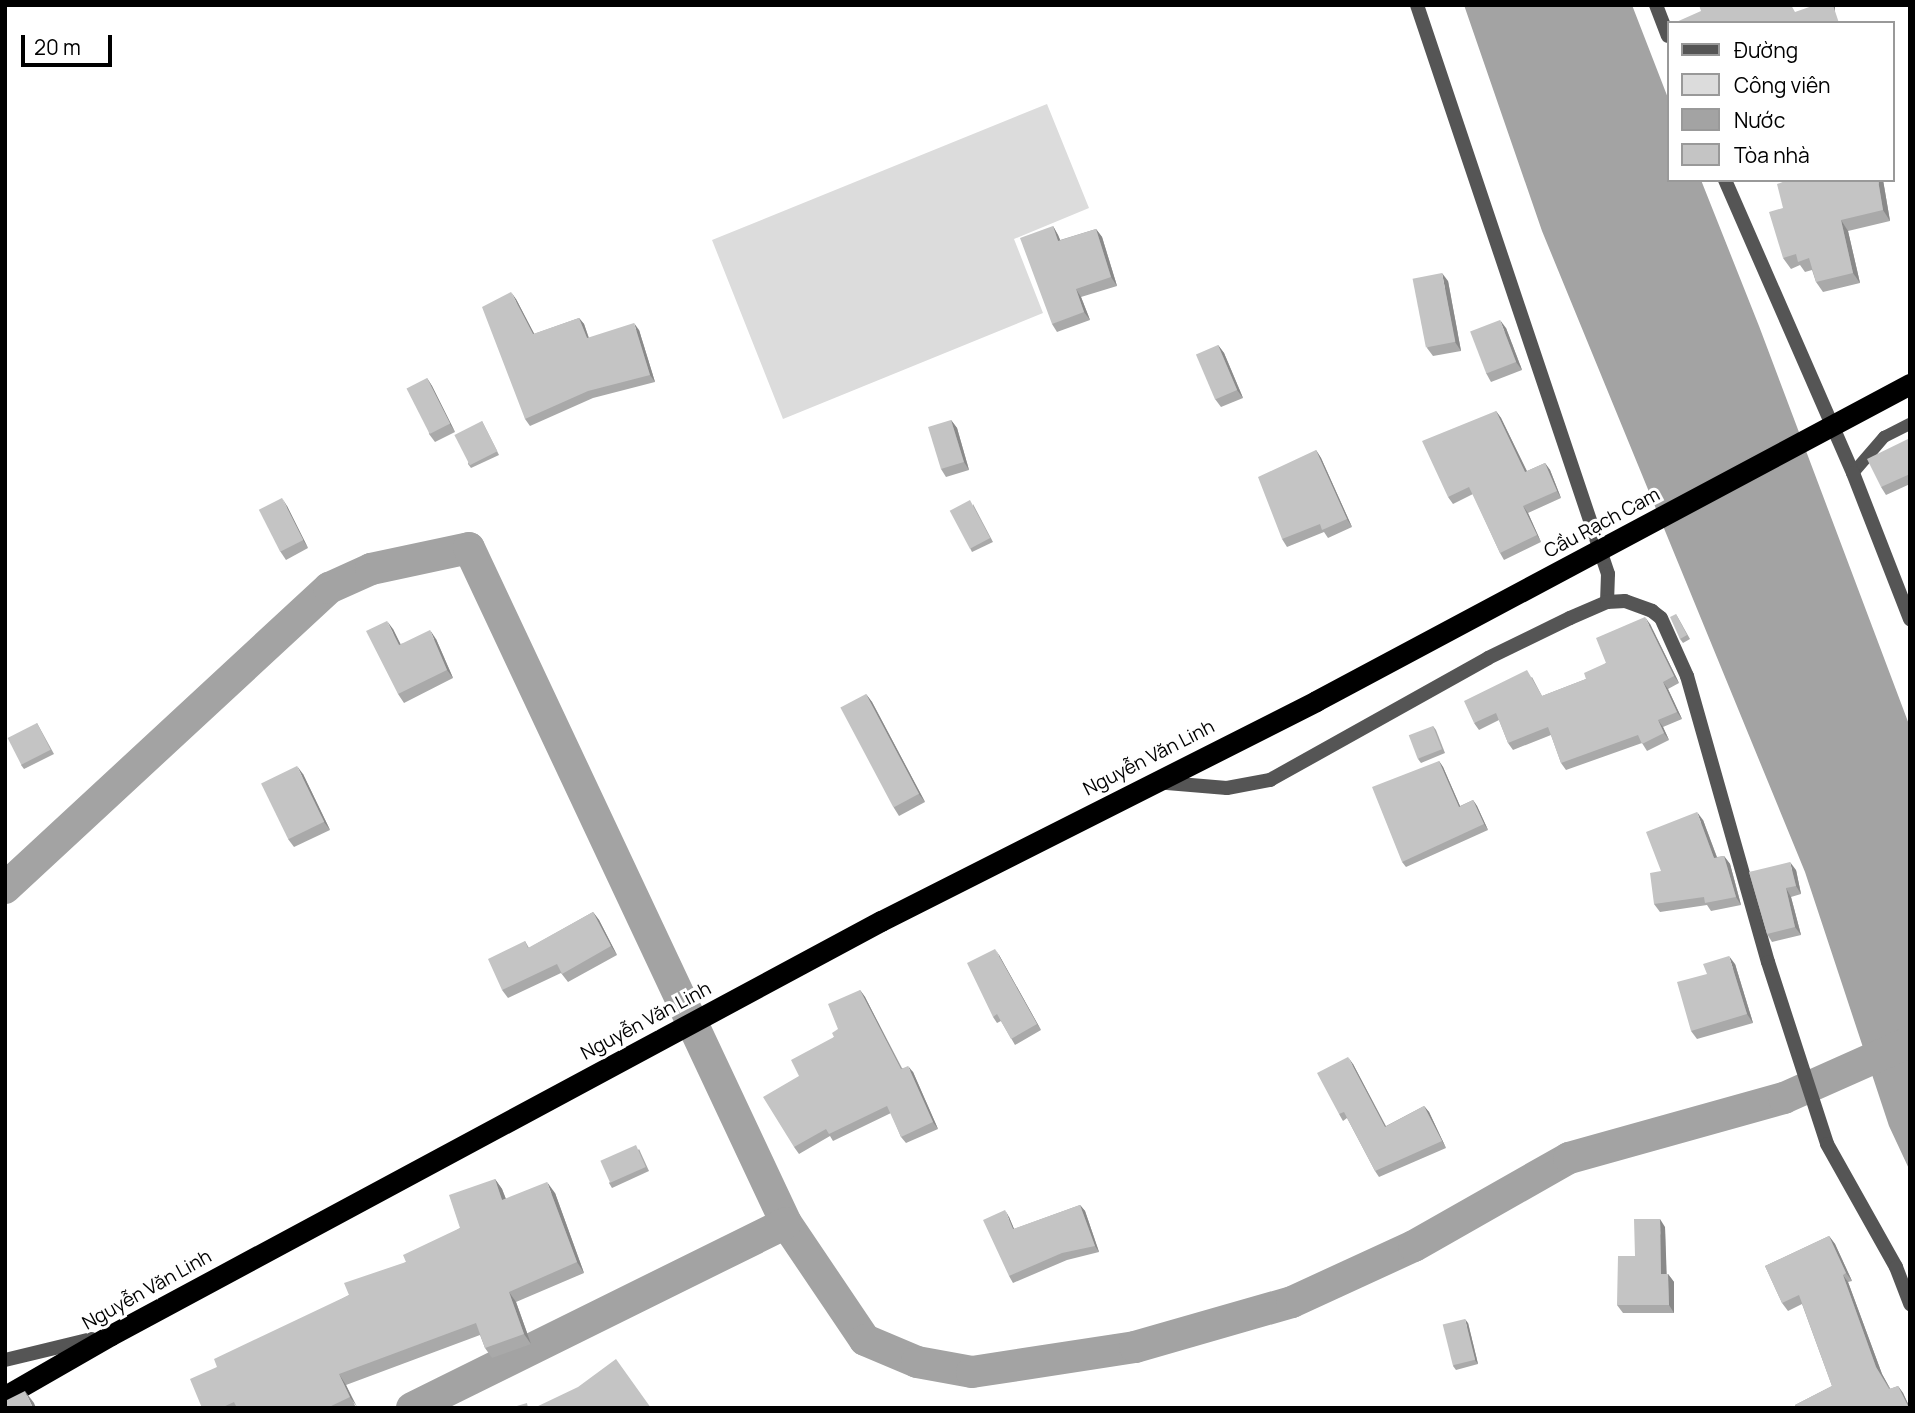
<!DOCTYPE html>
<html>
<head>
<meta charset="utf-8">
<style>
	body { margin:0 }
	#map { position:relative; width:1915px; height:1413px; overflow:hidden; background:#fff; font-family:Manrope,sans-serif }
	div>[style] { position:absolute }
	[style*='--x'] { left:calc(var(--x)*1px); top:calc(var(--y)*1px); width:calc(var(--w)*1px); rotate:calc(var(--a)*1deg) }
	.green>* { inset:0; background:#dcdcdc }
	.water>* { inset:0; background:#a3a3a3 }
	.canal>* { height:32px; margin:-16px; padding:0 16px; transform-origin:16px; border-radius:16px; background:#a3a3a3 }
	.lane>* { height:12px; margin:-6px; padding:0 6px; transform-origin:6px; border-radius:6px; background:#555 }
	.street>* { height:14px; margin:-7px; padding:0 7px; transform-origin:7px; border-radius:7px; background:#555 }
	.highway>* { height:21px; margin:-10.5px; padding:0 10.5px; transform-origin:10.5px; border-radius:10.5px; background:#000 }
	.wall>* { inset:0; background:#a9a9a9 }
	.shaded-wall>* { inset:0; background:#898989; transform-origin:0 0 }
	.building>* { inset:0; background:#c4c4c4; transform-origin:0 0 }
	span { translate:-50% -50%; white-space:nowrap; text-align:center; line-height:1.15; -webkit-text-stroke:6px #fff; paint-order:stroke }
	.street-label { font-size:19px; color:#000 }
	.frame { position:absolute; inset:0; border:7px solid #000; pointer-events:none }
	.legend { position:absolute; left:1667px; top:21px; width:228px; height:161px; box-sizing:border-box; background:#fff; border:2px solid #999; margin:0; padding:9px 12px; list-style:none; font-size:21px; color:#000 }
	.legend li { display:flex; align-items:center; gap:14px; height:35px }
	.legend b { width:35px; border:2px solid #999 }
	.scale { position:absolute; left:21px; top:35px; width:91px; height:32px; box-sizing:border-box; border:4px solid #000; border-top:0; padding-left:9px; font-size:21px; line-height:24px; white-space:nowrap; color:#000; -webkit-text-stroke:5px #fff; paint-order:stroke }
</style>
</head>
<body>
<div id="map">
	<div class="green">
		<i style="clip-path:polygon(1047px 104px,1089px 208px,1014px 239px,1043px 313px,783px 419px,712px 240px)"></i>
	</div>
	<div class="water">
		<i style="clip-path:polygon(1464px 5px,1632px 5px,1668px 98px,1668px 180px,1701px 180px,1759px 326px,1910px 727px,1910px 1171px,1889px 1126px,1805px 872px,1542px 231px)"></i>
	</div>
	<div class="canal">
		<i style="--x:5;--y:888;--w:442;--a:-42.8"></i>
		<i style="--x:329;--y:588;--w:46;--a:-24.3"></i>
		<i style="--x:371;--y:569;--w:100;--a:-12.1"></i>
		<i style="--x:469;--y:548;--w:746;--a:64.84"></i>
		<i style="--x:786;--y:1223;--w:141;--a:56"></i>
		<i style="--x:865;--y:1340;--w:56;--a:22.9"></i>
		<i style="--x:917;--y:1362;--w:56;--a:10.3"></i>
		<i style="--x:972;--y:1372;--w:165;--a:-8.7"></i>
		<i style="--x:1135;--y:1347;--w:163;--a:-16"></i>
		<i style="--x:1292;--y:1302;--w:134;--a:-24.7"></i>
		<i style="--x:1414;--y:1246;--w:178;--a:-29.6"></i>
		<i style="--x:1569;--y:1158;--w:223;--a:-15.6"></i>
		<i style="--x:1784;--y:1098;--w:138;--a:-24"></i>
		<i style="--x:412;--y:1408;--w:417;--a:-26.3"></i>
	</div>
	<div class="lane">
		<i style="--x:1853;--y:473;--w:48;--a:-49.3"></i>
		<i style="--x:1884;--y:437;--w:29;--a:-27"></i>
	</div>
	<div class="street">
		<i style="--x:1417;--y:5;--w:600;--a:71.44"></i>
		<i style="--x:1608;--y:574;--w:28;--a:92"></i>
		<i style="--x:1656;--y:5;--w:33;--a:69"></i>
		<i style="--x:1725;--y:180;--w:320;--a:66.4"></i>
		<i style="--x:1853;--y:473;--w:157;--a:68.7"></i>
		<i style="--x:1155;--y:782;--w:72;--a:4.8"></i>
		<i style="--x:1227;--y:788;--w:44;--a:-10.5"></i>
		<i style="--x:1270;--y:780;--w:250;--a:-29.2"></i>
		<i style="--x:1488;--y:658;--w:91;--a:-26"></i>
		<i style="--x:1570;--y:618;--w:40;--a:-23.4"></i>
		<i style="--x:1607;--y:602;--w:18;--a:-3"></i>
		<i style="--x:1625;--y:601;--w:29;--a:20"></i>
		<i style="--x:1652;--y:611;--w:11;--a:38"></i>
		<i style="--x:1661;--y:618;--w:64;--a:65.9"></i>
		<i style="--x:1687;--y:676;--w:297;--a:74.2"></i>
		<i style="--x:1768;--y:962;--w:191;--a:72"></i>
		<i style="--x:1827;--y:1144;--w:141;--a:60.7"></i>
		<i style="--x:1896;--y:1267;--w:40;--a:69"></i>
		<i style="--x:5;--y:1360;--w:89;--a:-13.6"></i>
	</div>
	<div class="highway">
		<i style="--x:5;--y:1396;--w:122;--a:-29.9"></i>
		<i style="--x:111;--y:1335;--w:874;--a:-28.27"></i>
		<i style="--x:881;--y:921;--w:487;--a:-26.8"></i>
		<i style="--x:1316;--y:701;--w:673;--a:-28.09"></i>
	</div>
	<div class="wall">
		<i style="clip-path:polygon(1883px 180px,1890px 221px,1848px 231px,1860px 283px,1823px 292px,1816px 282px,1812px 270px,1805px 272px,1800px 265px,1791px 269px,1783px 258px)"></i>
		<i style="clip-path:polygon(1053px 226px,1058px 235px,1060px 240px,1096px 229px,1102px 237px,1117px 286px,1081px 297px,1090px 320px,1057px 332px,1052px 324px)"></i>
		<i style="clip-path:polygon(1448px 281px,1461px 351px,1433px 356px,1427px 348px)"></i>
		<i style="clip-path:polygon(516px 299px,534px 334px,579px 318px,584px 324px,589px 338px,639px 330px,655px 382px,593px 398px,530px 426px,525px 419px)"></i>
		<i style="clip-path:polygon(1506px 328px,1522px 370px,1491px 382px,1486px 373px)"></i>
		<i style="clip-path:polygon(1218px 345px,1224px 353px,1243px 398px,1221px 407px,1215px 399px)"></i>
		<i style="clip-path:polygon(427px 378px,432px 386px,455px 432px,435px 442px,429px 434px)"></i>
		<i style="clip-path:polygon(1496px 411px,1501px 418px,1527px 471px,1545px 463px,1550px 470px,1561px 498px,1528px 513px,1541px 542px,1504px 560px,1500px 553px,1473px 494px,1453px 504px,1448px 497px)"></i>
		<i style="clip-path:polygon(951px 420px,957px 428px,969px 470px,946px 477px,941px 469px)"></i>
		<i style="clip-path:polygon(482px 421px,499px 455px,471px 468px,468px 464px)"></i>
		<i style="clip-path:polygon(1910px 441px,1910px 484px,1886px 495px,1881px 487px)"></i>
		<i style="clip-path:polygon(1316px 450px,1321px 458px,1352px 527px,1328px 538px,1324px 532px,1287px 547px,1282px 539px)"></i>
		<i style="clip-path:polygon(973px 504px,993px 542px,972px 552px,970px 548px)"></i>
		<i style="clip-path:polygon(287px 506px,308px 548px,286px 560px,280px 551px)"></i>
		<i style="clip-path:polygon(1676px 614px,1690px 639px,1683px 643px,1680px 639px)"></i>
		<i style="clip-path:polygon(1650px 624px,1679px 683px,1668px 689px,1682px 719px,1663px 727px,1669px 740px,1647px 751px,1642px 743px,1566px 770px,1561px 763px,1551px 735px,1513px 750px,1508px 743px,1499px 720px,1479px 730px,1474px 723px,1532px 677px,1542px 696px,1586px 679px,1606px 663px)"></i>
		<i style="clip-path:polygon(393px 629px,400px 644px,436px 639px,453px 678px,404px 703px,398px 694px)"></i>
		<i style="clip-path:polygon(866px 694px,872px 702px,925px 802px,899px 816px,894px 808px)"></i>
		<i style="clip-path:polygon(37px 723px,54px 754px,24px 769px,21px 765px)"></i>
		<i style="clip-path:polygon(1433px 726px,1436px 730px,1445px 753px,1421px 763px,1418px 759px)"></i>
		<i style="clip-path:polygon(1439px 761px,1443px 767px,1460px 806px,1473px 800px,1477px 806px,1488px 830px,1406px 867px,1402px 862px)"></i>
		<i style="clip-path:polygon(303px 774px,330px 830px,294px 847px,288px 839px)"></i>
		<i style="clip-path:polygon(1703px 820px,1717px 857px,1724px 856px,1730px 864px,1741px 905px,1711px 911px,1707px 905px,1660px 912px,1654px 904px,1661px 871px)"></i>
		<i style="clip-path:polygon(1796px 870px,1801px 894px,1791px 897px,1801px 935px,1772px 942px,1767px 934px,1749px 872px)"></i>
		<i style="clip-path:polygon(593px 912px,599px 920px,617px 955px,568px 982px,561px 973px,508px 998px,502px 990px,525px 941px,529px 948px)"></i>
		<i style="clip-path:polygon(999px 955px,1041px 1030px,1015px 1045px,1001px 1021px,997px 1023px,993px 1017px)"></i>
		<i style="clip-path:polygon(1735px 964px,1753px 1023px,1697px 1039px,1691px 1031px)"></i>
		<i style="clip-path:polygon(860px 990px,865px 997px,902px 1068px,913px 1072px,938px 1129px,906px 1143px,901px 1137px,891px 1113px,833px 1141px,830px 1136px,799px 1154px,794px 1147px,799px 1076px,834px 1037px)"></i>
		<i style="clip-path:polygon(1353px 1064px,1386px 1126px,1424px 1106px,1429px 1112px,1446px 1148px,1379px 1177px,1375px 1171px,1347px 1118px,1343px 1121px,1339px 1114px)"></i>
		<i style="clip-path:polygon(639px 1149px,649px 1171px,612px 1188px,609px 1183px)"></i>
		<i style="clip-path:polygon(495px 1179px,502px 1189px,506px 1199px,555px 1193px,584px 1273px,516px 1302px,531px 1344px,492px 1358px,485px 1348px,480px 1335px,346px 1385px,356px 1408px,202px 1408px,217px 1367px,349px 1295px,406px 1262px,460px 1228px)"></i>
		<i style="clip-path:polygon(1080px 1205px,1085px 1211px,1099px 1252px,1067px 1260px,1013px 1283px,1009px 1276px,1009px 1217px,1014px 1229px)"></i>
		<i style="clip-path:polygon(1665px 1227px,1666px 1274px,1668px 1274px,1674px 1282px,1674px 1313px,1623px 1313px,1617px 1305px)"></i>
		<i style="clip-path:polygon(1829px 1236px,1835px 1244px,1852px 1281px,1848px 1282px,1882px 1374px,1890px 1389px,1898px 1386px,1903px 1393px,1910px 1408px,1796px 1408px,1795px 1405px,1832px 1386px,1802px 1304px,1788px 1311px,1782px 1303px,1765px 1266px)"></i>
		<i style="clip-path:polygon(1468px 1323px,1478px 1364px,1456px 1370px,1453px 1366px)"></i>
	</div>
	<div class="shaded-wall">
		<i style="left:1833px;top:5px;width:2px;height:19px"></i>
		<i style="clip-path:polygon(1878px 180px,1883px 180px,1890px 221px,1883px 210px)"></i>
		<i style="clip-path:polygon(1841px 220px,1848px 231px,1860px 283px,1853px 273px)"></i>
		<i style="clip-path:polygon(1053px 226px,1058px 235px,1064px 249px,1058px 241px)"></i>
		<i style="clip-path:polygon(1096px 229px,1102px 237px,1117px 286px,1111px 277px)"></i>
		<i style="clip-path:polygon(1442px 273px,1448px 281px,1461px 351px,1455px 342px)"></i>
		<i style="clip-path:polygon(1076px 289px,1081px 297px,1090px 320px,1084px 312px)"></i>
		<i style="clip-path:polygon(511px 292px,516px 299px,538px 341px,533px 334px)"></i>
		<i style="clip-path:polygon(579px 318px,584px 324px,591px 345px,587px 338px)"></i>
		<i style="clip-path:polygon(1500px 320px,1506px 328px,1522px 370px,1516px 362px)"></i>
		<i style="clip-path:polygon(634px 323px,639px 330px,655px 382px,650px 375px)"></i>
		<i style="clip-path:polygon(1218px 345px,1224px 353px,1243px 398px,1237px 390px)"></i>
		<i style="clip-path:polygon(427px 378px,432px 386px,455px 432px,450px 424px)"></i>
		<i style="clip-path:polygon(1496px 411px,1501px 418px,1530px 478px,1525px 472px)"></i>
		<i style="clip-path:polygon(951px 420px,957px 428px,969px 470px,964px 462px)"></i>
		<i style="clip-path:polygon(1316px 450px,1321px 458px,1352px 527px,1347px 519px)"></i>
		<i style="clip-path:polygon(1545px 463px,1550px 470px,1561px 498px,1557px 491px)"></i>
		<i style="clip-path:polygon(282px 498px,287px 506px,308px 548px,303px 540px)"></i>
		<i style="clip-path:polygon(1523px 506px,1528px 513px,1541px 542px,1537px 535px)"></i>
		<i style="clip-path:polygon(1645px 617px,1650px 624px,1679px 683px,1674px 676px)"></i>
		<i style="clip-path:polygon(387px 621px,393px 629px,405px 653px,399px 645px)"></i>
		<i style="clip-path:polygon(430px 630px,436px 639px,453px 678px,447px 670px)"></i>
		<i style="clip-path:polygon(1663px 682px,1668px 689px,1682px 719px,1677px 712px)"></i>
		<i style="clip-path:polygon(866px 694px,872px 702px,925px 802px,919px 794px)"></i>
		<i style="clip-path:polygon(1658px 720px,1663px 727px,1669px 740px,1664px 733px)"></i>
		<i style="clip-path:polygon(1439px 761px,1443px 767px,1463px 813px,1459px 807px)"></i>
		<i style="clip-path:polygon(297px 766px,303px 774px,330px 830px,324px 822px)"></i>
		<i style="clip-path:polygon(1473px 800px,1477px 806px,1488px 830px,1484px 824px)"></i>
		<i style="clip-path:polygon(1697px 812px,1703px 820px,1720px 866px,1714px 858px)"></i>
		<i style="clip-path:polygon(1724px 856px,1730px 864px,1741px 905px,1736px 897px)"></i>
		<i style="clip-path:polygon(1790px 862px,1796px 870px,1801px 894px,1796px 886px)"></i>
		<i style="clip-path:polygon(1786px 888px,1791px 897px,1801px 935px,1795px 927px)"></i>
		<i style="clip-path:polygon(593px 912px,599px 920px,617px 955px,611px 946px)"></i>
		<i style="clip-path:polygon(995px 949px,999px 955px,1041px 1030px,1037px 1024px)"></i>
		<i style="clip-path:polygon(1729px 956px,1735px 964px,1753px 1023px,1747px 1014px)"></i>
		<i style="clip-path:polygon(860px 990px,865px 997px,905px 1076px,901px 1069px)"></i>
		<i style="clip-path:polygon(1348px 1057px,1353px 1064px,1389px 1133px,1385px 1127px)"></i>
		<i style="clip-path:polygon(908px 1066px,913px 1072px,938px 1129px,933px 1122px)"></i>
		<i style="clip-path:polygon(1424px 1106px,1429px 1112px,1446px 1148px,1442px 1141px)"></i>
		<i style="clip-path:polygon(495px 1179px,502px 1189px,510px 1210px,502px 1200px)"></i>
		<i style="clip-path:polygon(547px 1182px,555px 1193px,584px 1273px,577px 1262px)"></i>
		<i style="clip-path:polygon(1080px 1205px,1085px 1211px,1099px 1252px,1095px 1246px)"></i>
		<i style="clip-path:polygon(1005px 1210px,1009px 1217px,1017px 1236px,1013px 1229px)"></i>
		<i style="clip-path:polygon(1660px 1219px,1665px 1227px,1667px 1282px,1661px 1274px)"></i>
		<i style="clip-path:polygon(1829px 1236px,1835px 1244px,1852px 1281px,1846px 1273px)"></i>
		<i style="clip-path:polygon(1668px 1274px,1674px 1282px,1674px 1313px,1669px 1305px)"></i>
		<i style="clip-path:polygon(1843px 1275px,1848px 1282px,1882px 1374px,1895px 1397px,1876px 1367px)"></i>
		<i style="clip-path:polygon(509px 1292px,516px 1302px,531px 1344px,524px 1334px)"></i>
		<i style="clip-path:polygon(1465px 1319px,1468px 1323px,1478px 1364px,1475px 1360px)"></i>
		<i style="clip-path:polygon(339px 1374px,346px 1385px,357px 1407px,350px 1397px)"></i>
		<i style="clip-path:polygon(1898px 1386px,1903px 1393px,1910px 1408px,1909px 1408px)"></i>
		<i style="clip-path:polygon(25px 1391px,34px 1403px,36px 1408px,33px 1408px)"></i>
	</div>
	<div class="building">
		<i style="clip-path:polygon(1699px 5px,1791px 5px,1795px 12px,1815px 5px,1833px 5px,1839px 23px,1674px 23px,1701px 11px)"></i>
		<i style="clip-path:polygon(1788px 180px,1878px 180px,1883px 210px,1841px 220px,1853px 273px,1816px 282px,1809px 258px,1798px 262px,1796px 254px,1783px 258px,1769px 212px,1783px 208px,1777px 184px)"></i>
		<i style="clip-path:polygon(1053px 226px,1058px 241px,1096px 229px,1111px 277px,1076px 289px,1084px 312px,1052px 324px,1020px 238px)"></i>
		<i style="left:1442px;top:273px;width:70px;height:30px;rotate:79deg"></i>
		<i style="clip-path:polygon(511px 292px,533px 334px,579px 318px,587px 338px,634px 323px,650px 375px,588px 391px,525px 419px,482px 307px)"></i>
		<i style="left:1500px;top:320px;width:45px;height:32px;rotate:69deg"></i>
		<i style="left:1218px;top:345px;width:49px;height:24px;rotate:67deg"></i>
		<i style="left:427px;top:378px;width:51px;height:23px;rotate:63deg"></i>
		<i style="clip-path:polygon(1496px 411px,1525px 472px,1545px 463px,1557px 491px,1523px 506px,1537px 535px,1500px 553px,1469px 487px,1448px 497px,1422px 441px)"></i>
		<i style="left:951px;top:420px;width:44px;height:24px;rotate:73deg"></i>
		<i style="left:482px;top:421px;width:34px;height:31px;rotate:63deg"></i>
		<i style="clip-path:polygon(1908px 439px,1910px 443px,1910px 474px,1881px 487px,1867px 459px)"></i>
		<i style="clip-path:polygon(1316px 450px,1347px 519px,1322px 530px,1320px 524px,1282px 539px,1258px 477px)"></i>
		<i style="left:282px;top:498px;width:47px;height:26px;rotate:63deg"></i>
		<i style="left:970px;top:500px;width:43px;height:23px;rotate:62deg"></i>
		<i style="clip-path:polygon(1676px 614px,1687px 635px,1680px 639px,1670px 617px)"></i>
		<i style="clip-path:polygon(1645px 617px,1674px 676px,1663px 682px,1677px 712px,1658px 720px,1664px 733px,1642px 744px,1638px 735px,1561px 763px,1548px 727px,1508px 743px,1496px 713px,1474px 723px,1464px 701px,1527px 670px,1542px 696px,1586px 679px,1584px 673px,1606px 663px,1596px 638px)"></i>
		<i style="clip-path:polygon(387px 621px,399px 645px,430px 630px,447px 670px,398px 694px,366px 631px)"></i>
		<i style="left:866px;top:694px;width:113px;height:29px;rotate:62deg"></i>
		<i style="left:37px;top:723px;width:30px;height:33px;rotate:63deg"></i>
		<i style="left:1433px;top:726px;width:25px;height:26px;rotate:69deg"></i>
		<i style="clip-path:polygon(1439px 761px,1459px 807px,1473px 800px,1484px 824px,1402px 862px,1372px 787px)"></i>
		<i style="left:297px;top:766px;width:62px;height:40px;rotate:64deg"></i>
		<i style="clip-path:polygon(1697px 812px,1714px 858px,1724px 856px,1736px 897px,1705px 903px,1704px 897px,1654px 904px,1650px 873px,1661px 871px,1646px 832px)"></i>
		<i style="clip-path:polygon(1790px 862px,1796px 886px,1786px 888px,1795px 927px,1767px 934px,1749px 872px)"></i>
		<i style="clip-path:polygon(593px 912px,611px 946px,562px 974px,557px 964px,502px 990px,488px 959px,525px 941px,528px 948px)"></i>
		<i style="clip-path:polygon(995px 949px,1037px 1024px,1011px 1039px,997px 1014px,993px 1017px,967px 963px)"></i>
		<i style="clip-path:polygon(1729px 956px,1747px 1014px,1691px 1031px,1677px 982px,1707px 974px,1703px 964px)"></i>
		<i style="clip-path:polygon(860px 990px,901px 1069px,908px 1066px,933px 1122px,901px 1137px,887px 1106px,829px 1134px,826px 1129px,794px 1147px,763px 1097px,799px 1076px,791px 1060px,834px 1037px,832px 1033px,838px 1029px,828px 1004px)"></i>
		<i style="clip-path:polygon(1348px 1057px,1385px 1127px,1424px 1106px,1442px 1141px,1375px 1171px,1344px 1112px,1339px 1114px,1317px 1073px)"></i>
		<i style="left:636px;top:1145px;width:24px;height:39px;rotate:66deg"></i>
		<i style="clip-path:polygon(495px 1179px,502px 1200px,547px 1182px,577px 1262px,509px 1292px,524px 1334px,485px 1348px,476px 1323px,339px 1374px,350px 1397px,327px 1408px,237px 1408px,234px 1402px,221px 1408px,202px 1408px,190px 1379px,217px 1367px,214px 1359px,349px 1295px,344px 1283px,406px 1262px,403px 1255px,460px 1228px,449px 1195px)"></i>
		<i style="clip-path:polygon(1080px 1205px,1095px 1246px,1062px 1253px,1009px 1276px,983px 1220px,1005px 1210px,1013px 1229px)"></i>
		<i style="clip-path:polygon(1634px 1219px,1660px 1219px,1661px 1274px,1668px 1274px,1669px 1305px,1617px 1305px,1618px 1256px,1635px 1256px)"></i>
		<i style="clip-path:polygon(1829px 1236px,1846px 1273px,1843px 1275px,1876px 1367px,1889px 1389px,1898px 1386px,1909px 1408px,1796px 1408px,1795px 1405px,1832px 1386px,1799px 1295px,1782px 1303px,1765px 1266px)"></i>
		<i style="left:1465px;top:1319px;width:42px;height:23px;rotate:76deg"></i>
		<i style="clip-path:polygon(616px 1359px,651px 1408px,534px 1408px,578px 1387px)"></i>
		<i style="clip-path:polygon(25px 1391px,33px 1408px,5px 1408px,5px 1401px)"></i>
		<i style="clip-path:polygon(527px 1403px,528px 1408px,510px 1408px)"></i>
	</div>
	<div class="street-label">
		<span style="left:1602px;top:523px;rotate:-28deg">Cầu Rạch Cam</span>
		<span style="left:1149px;top:758px;rotate:-27deg">Nguyễn Văn Linh</span>
		<span style="left:646px;top:1021px;rotate:-28deg">Nguyễn Văn Linh</span>
		<span style="left:147px;top:1290px;rotate:-29deg">Nguyễn Văn Linh</span>
	</div>
	<div class="frame"></div>
	<ul class="legend">
	<li><b style="height:9px;background:#555"></b>Đường</li>
	<li><b style="height:19px;background:#dcdcdc"></b>Công viên</li>
	<li><b style="height:19px;background:#a3a3a3"></b>Nước</li>
	<li><b style="height:19px;background:#c4c4c4"></b>Tòa nhà</li>
	</ul>
	<div class="scale">20 m</div>
</div>
</body>
</html>
